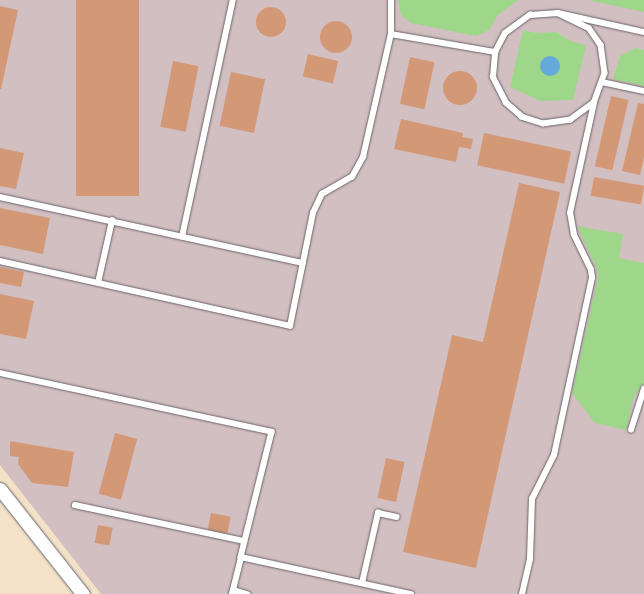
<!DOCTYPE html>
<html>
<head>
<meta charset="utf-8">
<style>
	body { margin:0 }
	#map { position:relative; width:644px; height:594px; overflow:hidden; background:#f3e1c8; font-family:"Architects Daughter",sans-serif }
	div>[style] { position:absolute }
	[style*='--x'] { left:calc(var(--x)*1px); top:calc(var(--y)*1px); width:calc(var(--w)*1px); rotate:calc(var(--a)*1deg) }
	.industrial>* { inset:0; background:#d2bfc1 }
	.green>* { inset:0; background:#9ed78a }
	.water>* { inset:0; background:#63aada }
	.round { border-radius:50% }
	.building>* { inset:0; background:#d39976; transform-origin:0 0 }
	.roads { filter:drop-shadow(0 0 1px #6b656c) drop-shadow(0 0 1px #6b656c) }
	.service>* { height:5.5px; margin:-2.75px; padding:0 2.75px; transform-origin:2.75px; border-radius:2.75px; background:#fff }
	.tertiary>* { height:13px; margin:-6.5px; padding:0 6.5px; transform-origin:6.5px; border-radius:6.5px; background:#fff }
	span { translate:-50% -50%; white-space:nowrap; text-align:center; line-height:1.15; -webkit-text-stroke:4px #f7f3e8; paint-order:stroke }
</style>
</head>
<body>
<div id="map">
	<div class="industrial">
		<i style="clip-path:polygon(0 0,644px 0,644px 594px,101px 594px,0 465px)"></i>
	</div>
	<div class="green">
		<i style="clip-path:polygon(398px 0,518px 0,498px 15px,489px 30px,476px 36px,411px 23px,401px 15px)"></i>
		<i style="clip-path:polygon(588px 0,644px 0,644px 12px)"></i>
		<i style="clip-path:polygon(523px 30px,536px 33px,556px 32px,573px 42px,586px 45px,573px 100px,540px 101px,510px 87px)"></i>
		<i style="clip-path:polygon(636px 48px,644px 50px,644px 86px,613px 79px,620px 56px)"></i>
		<i style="clip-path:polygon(577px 226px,623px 234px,619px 258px,644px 263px,644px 383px,634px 396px,626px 430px,595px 423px,572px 393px,598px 277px,597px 269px)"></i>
	</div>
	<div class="water">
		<i class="round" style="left:540px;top:56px;width:20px;height:20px"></i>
	</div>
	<div class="building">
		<i style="left:76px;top:0;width:63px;height:196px"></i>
		<i style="clip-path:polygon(0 6px,18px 10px,1px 89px,0 89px)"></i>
		<i class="round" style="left:256px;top:7px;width:30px;height:30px"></i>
		<i class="round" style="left:320px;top:21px;width:32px;height:32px"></i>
		<i style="left:308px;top:54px;width:31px;height:23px;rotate:13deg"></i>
		<i style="left:410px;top:57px;width:25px;height:48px;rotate:12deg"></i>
		<i style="left:173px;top:61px;width:26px;height:67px;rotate:11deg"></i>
		<i class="round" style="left:443px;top:71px;width:34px;height:34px"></i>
		<i style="left:231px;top:72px;width:35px;height:55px;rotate:12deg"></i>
		<i style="left:611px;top:96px;width:18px;height:72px;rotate:13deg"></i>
		<i style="clip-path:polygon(638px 103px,644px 104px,644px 157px,640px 175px,622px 171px)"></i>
		<i style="clip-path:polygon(401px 119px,463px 133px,462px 137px,473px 139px,471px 149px,459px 147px,456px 162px,394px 149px)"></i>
		<i style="left:484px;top:133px;width:89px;height:33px;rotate:12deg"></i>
		<i style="clip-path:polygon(0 148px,24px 153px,16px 189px,0 186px)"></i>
		<i style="left:594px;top:177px;width:51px;height:19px;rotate:10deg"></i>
		<i style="clip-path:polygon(519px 183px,560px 192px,476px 568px,403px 552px,452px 335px,483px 342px)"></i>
		<i style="clip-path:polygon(0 208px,50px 218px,43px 254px,0 245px)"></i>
		<i style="clip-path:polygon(0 267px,24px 272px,21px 287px,0 283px)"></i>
		<i style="clip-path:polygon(0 294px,34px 301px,26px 339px,0 334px)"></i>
		<i style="left:115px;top:433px;width:23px;height:63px;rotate:15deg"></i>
		<i style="clip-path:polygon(10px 441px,74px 452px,68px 487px,32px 483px,18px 464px,19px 457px,10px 456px)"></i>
		<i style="left:386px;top:458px;width:19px;height:41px;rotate:12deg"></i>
		<i style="left:211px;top:513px;width:20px;height:17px;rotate:11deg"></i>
		<i style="left:98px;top:525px;width:15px;height:18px;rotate:11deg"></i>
	</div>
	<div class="roads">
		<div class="service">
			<i style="--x:558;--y:13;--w:34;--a:26"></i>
			<i style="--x:589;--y:28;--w:21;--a:55"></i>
			<i style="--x:601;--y:45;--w:28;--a:82"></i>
			<i style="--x:605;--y:73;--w:32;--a:110"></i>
			<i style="--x:594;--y:103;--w:29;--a:144"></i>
			<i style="--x:571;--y:120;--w:28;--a:172"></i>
			<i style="--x:543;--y:124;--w:22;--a:-162"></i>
			<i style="--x:522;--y:117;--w:21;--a:-139"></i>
			<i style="--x:506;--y:103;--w:29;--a:-117"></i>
			<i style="--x:493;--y:77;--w:25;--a:-85"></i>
			<i style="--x:495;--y:52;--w:21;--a:-62"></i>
			<i style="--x:505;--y:33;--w:31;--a:-36"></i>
			<i style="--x:530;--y:15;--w:28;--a:-4"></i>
			<i style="--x:558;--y:13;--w:88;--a:12.5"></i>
			<i style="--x:391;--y:34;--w:106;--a:9.8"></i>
			<i style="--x:602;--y:82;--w:43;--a:12.1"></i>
			<i style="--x:0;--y:197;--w:310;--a:12.3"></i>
			<i style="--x:182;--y:237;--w:242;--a:-77.9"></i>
			<i style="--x:0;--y:261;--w:297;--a:12.6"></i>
			<i style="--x:290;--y:326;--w:115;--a:-78.5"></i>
			<i style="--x:313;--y:213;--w:21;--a:-65"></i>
			<i style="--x:322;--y:194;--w:34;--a:-30"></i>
			<i style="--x:352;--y:177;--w:23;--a:-61"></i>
			<i style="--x:363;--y:157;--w:126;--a:-77.2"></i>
			<i style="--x:391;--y:34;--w:34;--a:-90"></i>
			<i style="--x:98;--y:283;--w:64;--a:-77.3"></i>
			<i style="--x:0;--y:373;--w:278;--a:12.2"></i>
			<i style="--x:272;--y:432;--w:129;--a:103.9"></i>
			<i style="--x:631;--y:430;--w:43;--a:-72.4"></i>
			<i style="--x:75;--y:505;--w:173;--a:12"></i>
			<i style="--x:362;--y:583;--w:72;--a:-77.1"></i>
			<i style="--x:378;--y:513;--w:19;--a:12"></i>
			<i style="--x:233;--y:590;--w:15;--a:16"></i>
			<i style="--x:232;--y:594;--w:38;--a:-76"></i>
			<i style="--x:241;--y:557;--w:174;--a:12.3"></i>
			<i style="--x:522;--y:594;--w:36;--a:-77"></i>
			<i style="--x:530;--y:559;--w:60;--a:-88.1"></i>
			<i style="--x:532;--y:499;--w:49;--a:-63.4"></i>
			<i style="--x:554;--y:455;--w:181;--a:-77.9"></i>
			<i style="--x:592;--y:278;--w:8;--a:-97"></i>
			<i style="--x:591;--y:270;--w:39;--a:-116"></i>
			<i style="--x:574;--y:235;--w:22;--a:-100"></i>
			<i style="--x:570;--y:213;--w:113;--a:-77.7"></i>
		</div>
		<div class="tertiary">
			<i style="--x:0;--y:489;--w:134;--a:51.7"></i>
		</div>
	</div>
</div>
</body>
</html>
